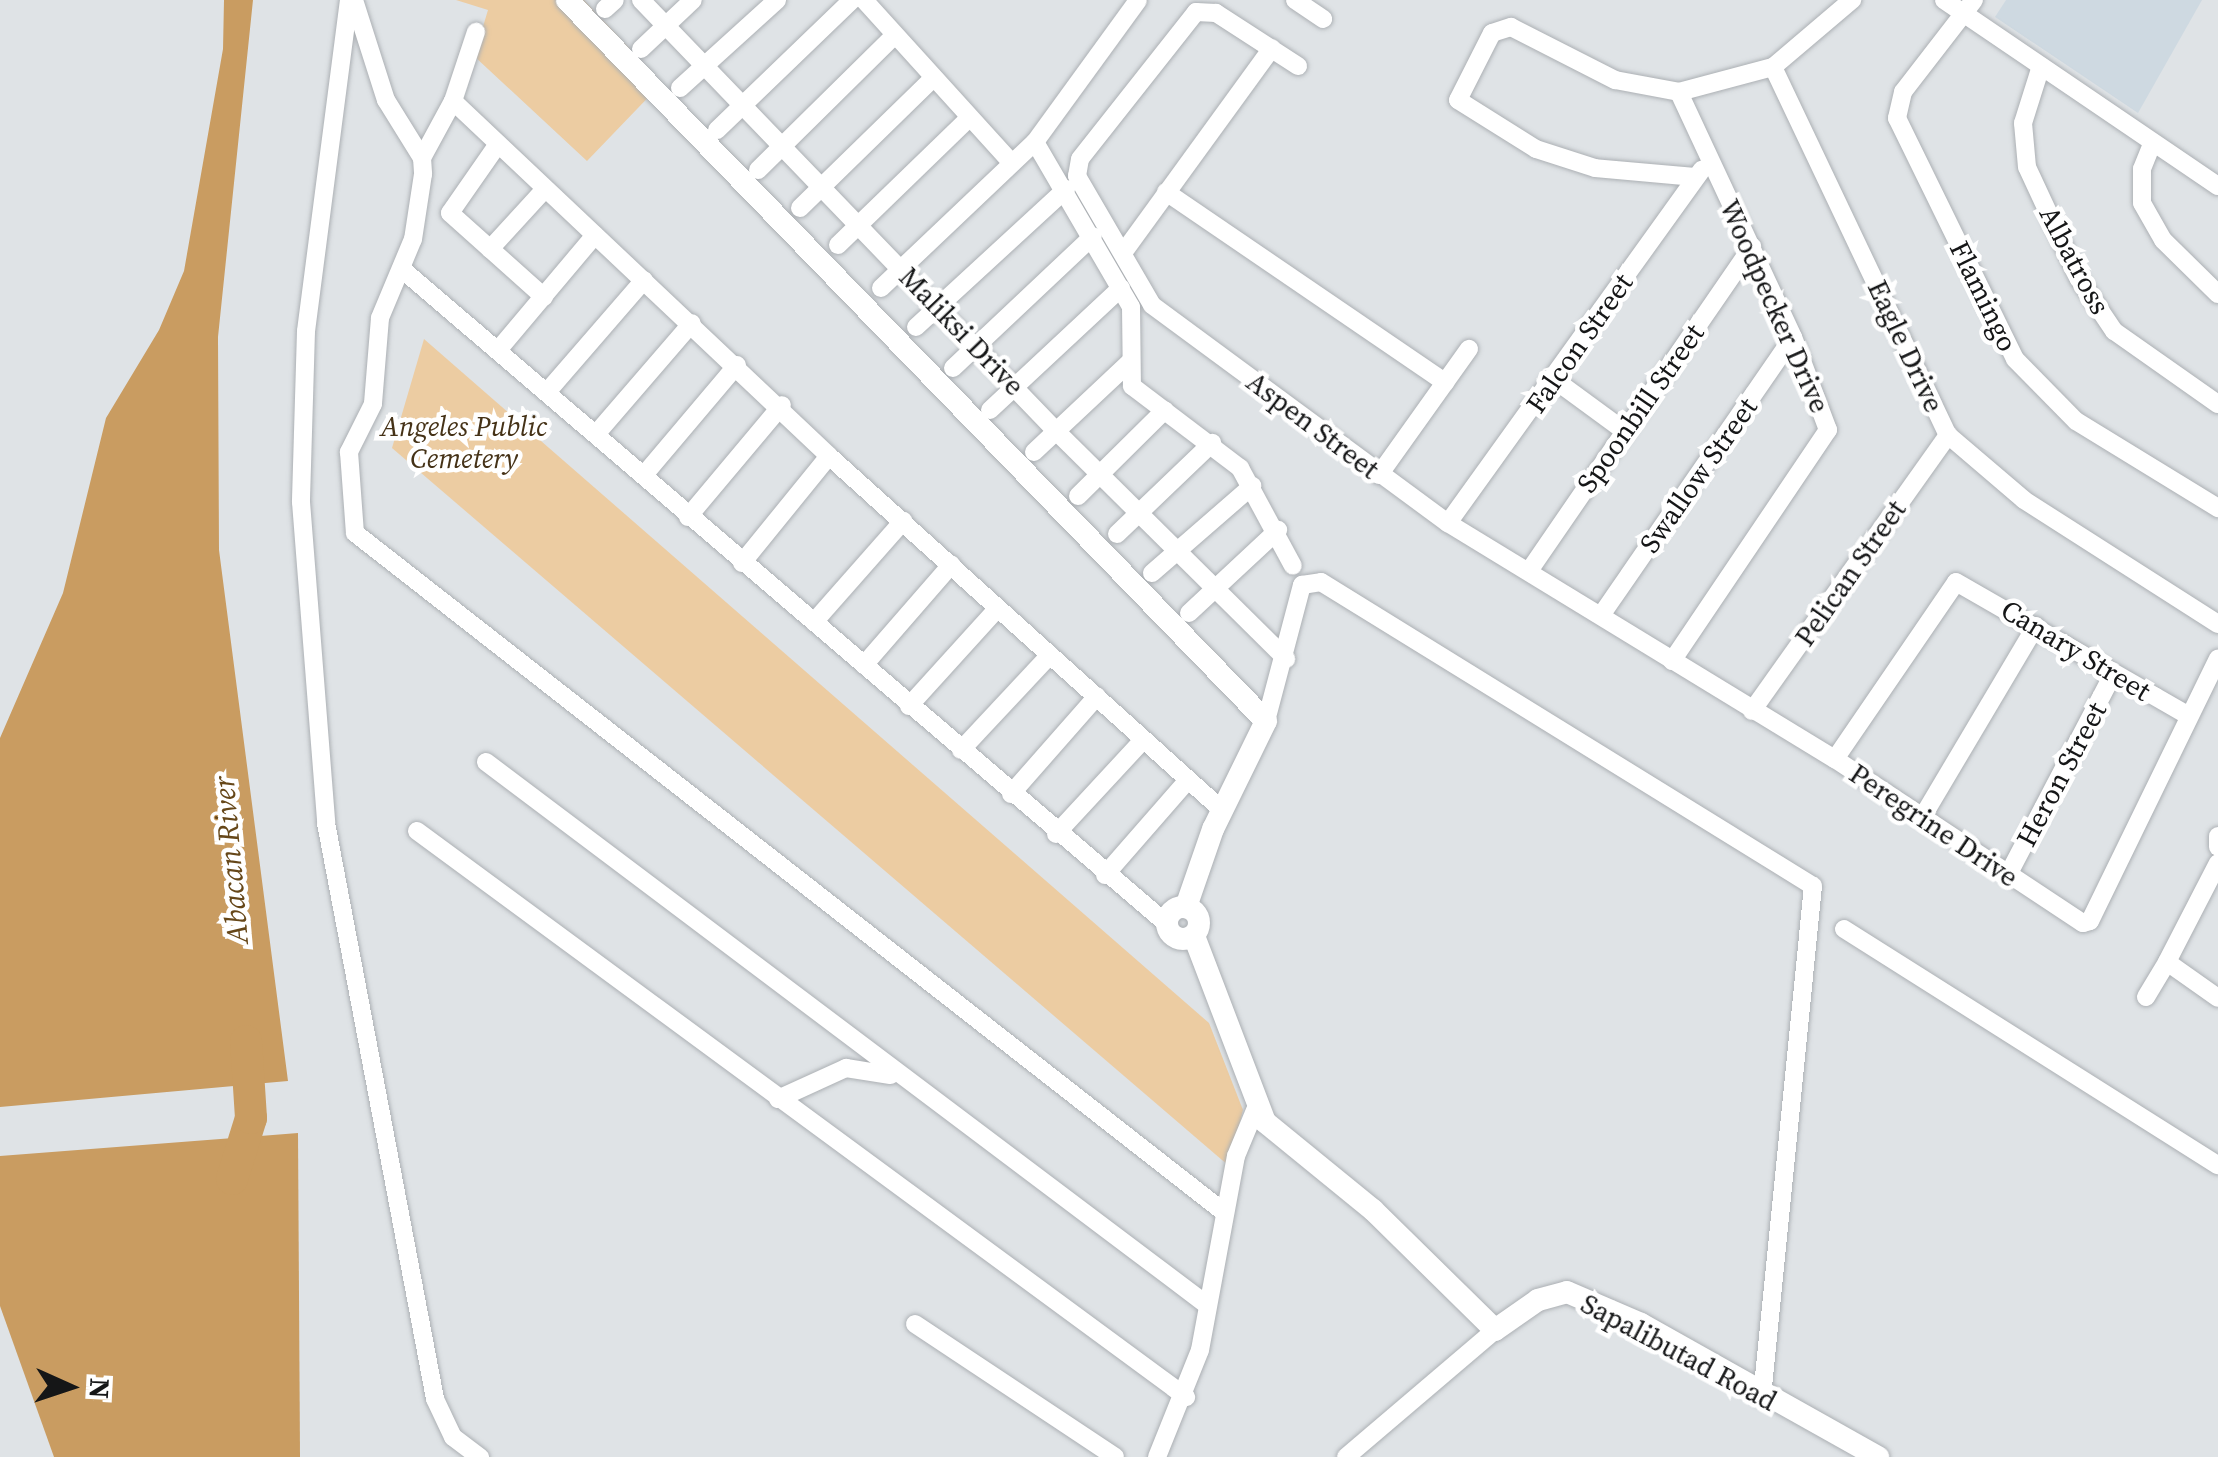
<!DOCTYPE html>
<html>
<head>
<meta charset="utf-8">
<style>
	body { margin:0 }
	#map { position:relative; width:2218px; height:1457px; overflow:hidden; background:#dfe3e6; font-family:"Source Serif 4",serif }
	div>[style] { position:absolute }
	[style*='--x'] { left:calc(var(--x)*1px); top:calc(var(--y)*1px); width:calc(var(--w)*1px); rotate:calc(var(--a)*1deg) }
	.built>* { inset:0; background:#ced9e1 }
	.green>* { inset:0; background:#eccca2 }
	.water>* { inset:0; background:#c99c61 }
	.river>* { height:32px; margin:-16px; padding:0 16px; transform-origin:16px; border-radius:16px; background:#c99c61 }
	.roads { filter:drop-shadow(0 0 2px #acb0b4) drop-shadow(0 0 2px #acb0b4) }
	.minor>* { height:18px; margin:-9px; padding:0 9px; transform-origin:9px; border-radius:9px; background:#fff }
	.tertiary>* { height:22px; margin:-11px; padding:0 11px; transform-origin:11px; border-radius:11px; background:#fff }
	.tertiary>.ring { margin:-11px; padding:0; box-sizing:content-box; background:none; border:22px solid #fff; border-radius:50% }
	span { translate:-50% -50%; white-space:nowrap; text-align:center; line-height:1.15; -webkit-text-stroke:9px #fff; paint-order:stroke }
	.street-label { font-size:28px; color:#151617 }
	.park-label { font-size:28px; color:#453217; font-style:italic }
	.water-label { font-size:30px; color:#664719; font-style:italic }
	.north { position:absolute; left:20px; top:1337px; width:100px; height:100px; -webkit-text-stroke:8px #fff; paint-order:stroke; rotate:93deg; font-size:28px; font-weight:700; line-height:40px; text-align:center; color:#151617 }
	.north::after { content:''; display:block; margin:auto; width:35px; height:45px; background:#151617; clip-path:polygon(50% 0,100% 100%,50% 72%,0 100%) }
</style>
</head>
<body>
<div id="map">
	<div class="built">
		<i style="clip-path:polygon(2006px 0,2202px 0,2138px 113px,1995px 17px)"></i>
	</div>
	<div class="green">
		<i style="clip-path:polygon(456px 0,584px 0,662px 83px,587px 161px,474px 56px,488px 10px)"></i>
		<i style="clip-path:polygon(424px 339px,1209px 1023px,1243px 1110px,1229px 1166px,392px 448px)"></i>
	</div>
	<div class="water">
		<i style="clip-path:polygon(224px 0,253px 0,218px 337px,219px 550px,288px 1081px,0 1107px,0 738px,63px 593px,106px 418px,159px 330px,184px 271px,223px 49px)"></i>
		<i style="clip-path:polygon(298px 1133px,300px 1457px,54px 1457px,0 1306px,0 1156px)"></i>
	</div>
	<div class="river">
		<i style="--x:232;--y:1179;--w:64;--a:-72.7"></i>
		<i style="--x:251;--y:1118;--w:77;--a:-93.7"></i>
	</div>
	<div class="roads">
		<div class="minor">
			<i style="--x:349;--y:0;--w:334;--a:97.4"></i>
			<i style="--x:306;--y:331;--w:171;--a:91.7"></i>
			<i style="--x:301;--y:502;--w:322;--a:85.5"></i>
			<i style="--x:326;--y:823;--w:586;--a:79.28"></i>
			<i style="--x:435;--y:1399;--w:42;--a:64.7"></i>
			<i style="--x:453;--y:1437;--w:34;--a:37"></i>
			<i style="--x:354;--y:0;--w:105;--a:72.3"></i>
			<i style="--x:386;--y:100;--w:68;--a:58.2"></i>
			<i style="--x:422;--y:158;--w:16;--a:86"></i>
			<i style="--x:423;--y:174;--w:66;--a:98.7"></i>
			<i style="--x:413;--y:239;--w:86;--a:112.7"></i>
			<i style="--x:380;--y:318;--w:86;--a:94.7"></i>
			<i style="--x:373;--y:404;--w:54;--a:116.6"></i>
			<i style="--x:349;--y:452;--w:81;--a:85.8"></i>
			<i style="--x:355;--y:533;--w:1104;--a:38.01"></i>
			<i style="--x:641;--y:0;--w:598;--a:46.08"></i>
			<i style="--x:1056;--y:431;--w:324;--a:44.7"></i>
			<i style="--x:864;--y:0;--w:220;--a:47.8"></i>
			<i style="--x:1295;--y:0;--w:34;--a:34"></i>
			<i style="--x:1944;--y:0;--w:331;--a:34.2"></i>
			<i style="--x:1974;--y:0;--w:116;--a:127.7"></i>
			<i style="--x:1903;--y:92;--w:27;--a:103"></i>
			<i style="--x:1897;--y:118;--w:268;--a:63.9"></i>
			<i style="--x:2015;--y:359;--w:87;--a:45.5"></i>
			<i style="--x:2076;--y:421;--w:167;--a:31.5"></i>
			<i style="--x:605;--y:9;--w:13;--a:-42"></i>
			<i style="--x:641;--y:49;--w:71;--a:-43.3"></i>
			<i style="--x:1298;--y:66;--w:98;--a:-147.1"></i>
			<i style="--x:1216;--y:13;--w:20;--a:-177"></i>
			<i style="--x:1196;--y:12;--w:187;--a:128.3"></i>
			<i style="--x:1080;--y:159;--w:17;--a:100"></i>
			<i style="--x:1077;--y:176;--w:149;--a:59.8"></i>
			<i style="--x:1152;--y:305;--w:368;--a:36.4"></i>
			<i style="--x:1448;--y:523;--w:453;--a:31.4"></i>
			<i style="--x:1835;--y:759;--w:297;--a:33.5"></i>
			<i style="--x:2083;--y:923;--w:7;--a:-16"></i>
			<i style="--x:2090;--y:921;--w:292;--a:-64"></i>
			<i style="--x:2041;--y:66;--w:60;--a:107.5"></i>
			<i style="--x:2023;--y:123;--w:44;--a:84.8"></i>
			<i style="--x:2027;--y:167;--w:123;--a:65.1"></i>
			<i style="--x:2079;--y:279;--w:63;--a:56.1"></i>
			<i style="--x:2114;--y:331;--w:127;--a:35.1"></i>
			<i style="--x:1773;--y:67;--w:407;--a:64.6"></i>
			<i style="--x:1948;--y:435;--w:100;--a:40.5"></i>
			<i style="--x:2024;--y:500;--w:230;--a:32.6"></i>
			<i style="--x:680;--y:88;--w:131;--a:-42.2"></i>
			<i style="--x:453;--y:101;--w:517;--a:43.35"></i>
			<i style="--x:829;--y:456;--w:529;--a:42.01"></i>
			<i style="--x:717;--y:130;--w:187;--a:-43.9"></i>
			<i style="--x:1035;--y:142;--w:191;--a:59.8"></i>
			<i style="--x:1131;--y:307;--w:79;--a:89.3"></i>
			<i style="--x:1132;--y:386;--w:136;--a:37.2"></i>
			<i style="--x:1240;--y:468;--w:111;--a:61.6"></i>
			<i style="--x:498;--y:144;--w:84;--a:124.8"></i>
			<i style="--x:450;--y:213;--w:126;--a:41.8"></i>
			<i style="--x:2152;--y:144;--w:27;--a:112"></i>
			<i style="--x:2142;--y:169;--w:34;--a:90"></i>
			<i style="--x:2142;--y:203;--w:43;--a:60.4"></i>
			<i style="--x:2163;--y:240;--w:77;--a:44.5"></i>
			<i style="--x:422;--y:158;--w:65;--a:-61.5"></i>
			<i style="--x:453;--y:101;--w:73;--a:-71.6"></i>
			<i style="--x:758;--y:170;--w:192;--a:-44.6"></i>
			<i style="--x:1695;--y:177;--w:100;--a:-174.9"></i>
			<i style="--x:1595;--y:168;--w:62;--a:-162.1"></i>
			<i style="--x:1536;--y:149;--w:92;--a:-147.9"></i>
			<i style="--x:1458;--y:100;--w:75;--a:-63.1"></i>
			<i style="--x:1492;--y:33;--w:20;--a:-18"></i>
			<i style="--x:1511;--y:27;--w:117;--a:27"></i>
			<i style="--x:1615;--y:80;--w:65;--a:10.6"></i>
			<i style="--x:1679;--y:92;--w:97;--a:-14.9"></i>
			<i style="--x:1773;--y:67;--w:104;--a:-40.3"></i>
			<i style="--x:1166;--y:192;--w:338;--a:34.3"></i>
			<i style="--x:800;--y:208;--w:186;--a:-44.3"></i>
			<i style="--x:838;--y:245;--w:182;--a:-44.1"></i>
			<i style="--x:490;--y:249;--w:81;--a:-47.5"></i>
			<i style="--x:1123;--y:253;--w:253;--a:-54"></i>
			<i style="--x:403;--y:270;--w:1004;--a:40.56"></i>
			<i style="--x:881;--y:288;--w:212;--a:-43.5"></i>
			<i style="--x:1035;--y:142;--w:175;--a:-54"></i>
			<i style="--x:916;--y:327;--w:204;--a:-42.6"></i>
			<i style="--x:499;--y:349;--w:149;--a:-49.9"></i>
			<i style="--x:953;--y:368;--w:192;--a:-43.3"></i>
			<i style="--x:1555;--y:380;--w:84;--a:36.3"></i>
			<i style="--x:547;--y:392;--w:148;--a:-49.1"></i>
			<i style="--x:990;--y:410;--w:179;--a:-43"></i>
			<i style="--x:597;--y:433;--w:145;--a:-49.2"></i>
			<i style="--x:1034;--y:452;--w:132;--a:-43.2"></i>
			<i style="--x:644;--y:475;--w:144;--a:-49.8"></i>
			<i style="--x:1379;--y:475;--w:155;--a:-54.5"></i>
			<i style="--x:1078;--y:496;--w:122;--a:-44.7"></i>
			<i style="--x:688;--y:517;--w:146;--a:-50"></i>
			<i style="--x:1448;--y:523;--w:435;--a:-54.3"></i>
			<i style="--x:1117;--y:534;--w:132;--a:-43.8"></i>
			<i style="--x:742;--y:563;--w:138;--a:-50.9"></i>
			<i style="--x:1529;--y:571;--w:394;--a:-55.5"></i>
			<i style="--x:1152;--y:573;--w:133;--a:-41"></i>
			<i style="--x:1189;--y:613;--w:122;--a:-43"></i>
			<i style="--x:1602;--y:614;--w:336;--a:-55.4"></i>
			<i style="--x:814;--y:622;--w:135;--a:-48.6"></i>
			<i style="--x:1672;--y:661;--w:279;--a:-56"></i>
			<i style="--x:1828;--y:430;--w:99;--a:-110.6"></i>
			<i style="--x:1793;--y:337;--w:270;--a:-115"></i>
			<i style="--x:864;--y:665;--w:133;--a:-49"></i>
			<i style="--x:909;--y:706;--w:131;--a:-47.8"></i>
			<i style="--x:1752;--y:711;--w:339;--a:-54.6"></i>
			<i style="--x:1266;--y:721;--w:141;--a:-75.2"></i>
			<i style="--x:1302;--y:585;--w:19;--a:-9"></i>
			<i style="--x:1321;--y:582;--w:578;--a:31.71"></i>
			<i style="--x:1813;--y:886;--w:514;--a:95.7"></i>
			<i style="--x:961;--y:750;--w:130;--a:-46.9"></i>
			<i style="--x:1835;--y:759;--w:214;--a:-55.6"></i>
			<i style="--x:1956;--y:582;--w:269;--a:29.9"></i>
			<i style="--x:486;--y:762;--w:903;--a:36.98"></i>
			<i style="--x:1011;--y:794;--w:130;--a:-48.7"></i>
			<i style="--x:1923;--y:816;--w:221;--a:-59.3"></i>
			<i style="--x:417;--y:831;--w:955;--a:36.35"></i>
			<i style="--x:1056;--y:834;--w:128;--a:-47.2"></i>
			<i style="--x:2218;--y:836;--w:11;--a:90"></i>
			<i style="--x:2218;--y:863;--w:111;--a:117.3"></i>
			<i style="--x:2167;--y:962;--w:62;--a:35.2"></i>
			<i style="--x:1105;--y:875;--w:126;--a:-48.9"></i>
			<i style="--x:2008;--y:875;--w:227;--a:-62.4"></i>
			<i style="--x:1844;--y:929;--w:442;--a:32.3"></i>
			<i style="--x:2146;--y:997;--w:41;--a:-59"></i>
			<i style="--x:778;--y:1099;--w:75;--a:-24.5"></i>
			<i style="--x:846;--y:1068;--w:45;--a:9"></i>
			<i style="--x:915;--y:1324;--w:240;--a:33.6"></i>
			<i style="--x:1157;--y:1457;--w:115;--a:-68.1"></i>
			<i style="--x:1200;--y:1350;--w:197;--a:-79.5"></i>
			<i style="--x:1236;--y:1156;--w:52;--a:-67.4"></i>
			<i style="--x:1346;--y:1457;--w:196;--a:-40.4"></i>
		</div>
		<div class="tertiary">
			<i style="--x:567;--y:0;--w:1004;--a:45.89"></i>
			<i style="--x:1266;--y:721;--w:120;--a:116.1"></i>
			<i style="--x:1213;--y:829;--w:83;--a:109.1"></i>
			<i class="ring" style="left:1167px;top:907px;width:10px;height:10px"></i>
			<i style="--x:1194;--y:936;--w:199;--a:69.1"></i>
			<i style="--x:1265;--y:1122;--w:139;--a:39.2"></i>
			<i style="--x:1373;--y:1210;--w:171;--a:44.5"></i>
			<i style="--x:1495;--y:1330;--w:52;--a:-34.9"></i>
			<i style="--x:1538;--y:1300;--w:30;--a:-15"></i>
			<i style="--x:1567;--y:1292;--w:81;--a:23.4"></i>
			<i style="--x:1641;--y:1324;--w:272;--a:29.3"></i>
		</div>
	</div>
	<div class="street-label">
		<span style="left:2075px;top:260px;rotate:62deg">Albatross</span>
		<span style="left:1984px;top:296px;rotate:64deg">Flamingo</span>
		<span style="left:1775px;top:306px;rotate:66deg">Woodpecker Drive</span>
		<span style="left:962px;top:331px;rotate:46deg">Maliksi Drive</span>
		<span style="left:1579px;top:343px;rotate:-55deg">Falcon Street</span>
		<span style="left:1906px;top:346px;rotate:65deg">Eagle Drive</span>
		<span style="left:1640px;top:408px;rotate:-55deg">Spoonbill Street</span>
		<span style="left:1313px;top:425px;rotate:37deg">Aspen Street</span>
		<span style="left:1698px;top:475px;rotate:-55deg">Swallow Street</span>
		<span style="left:1850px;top:573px;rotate:-55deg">Pelican Street</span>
		<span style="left:2076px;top:650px;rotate:31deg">Canary Street</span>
		<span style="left:2061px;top:774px;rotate:-62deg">Heron Street</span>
		<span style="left:1934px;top:825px;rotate:34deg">Peregrine Drive</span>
		<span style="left:1679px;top:1352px;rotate:28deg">Sapalibutad Road</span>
	</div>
	<div class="park-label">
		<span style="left:464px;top:442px">Angeles Public<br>Cemetery</span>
	</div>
	<div class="water-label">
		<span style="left:231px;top:860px;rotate:-95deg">Abacan River</span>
	</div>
	<div class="north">N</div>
</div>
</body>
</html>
